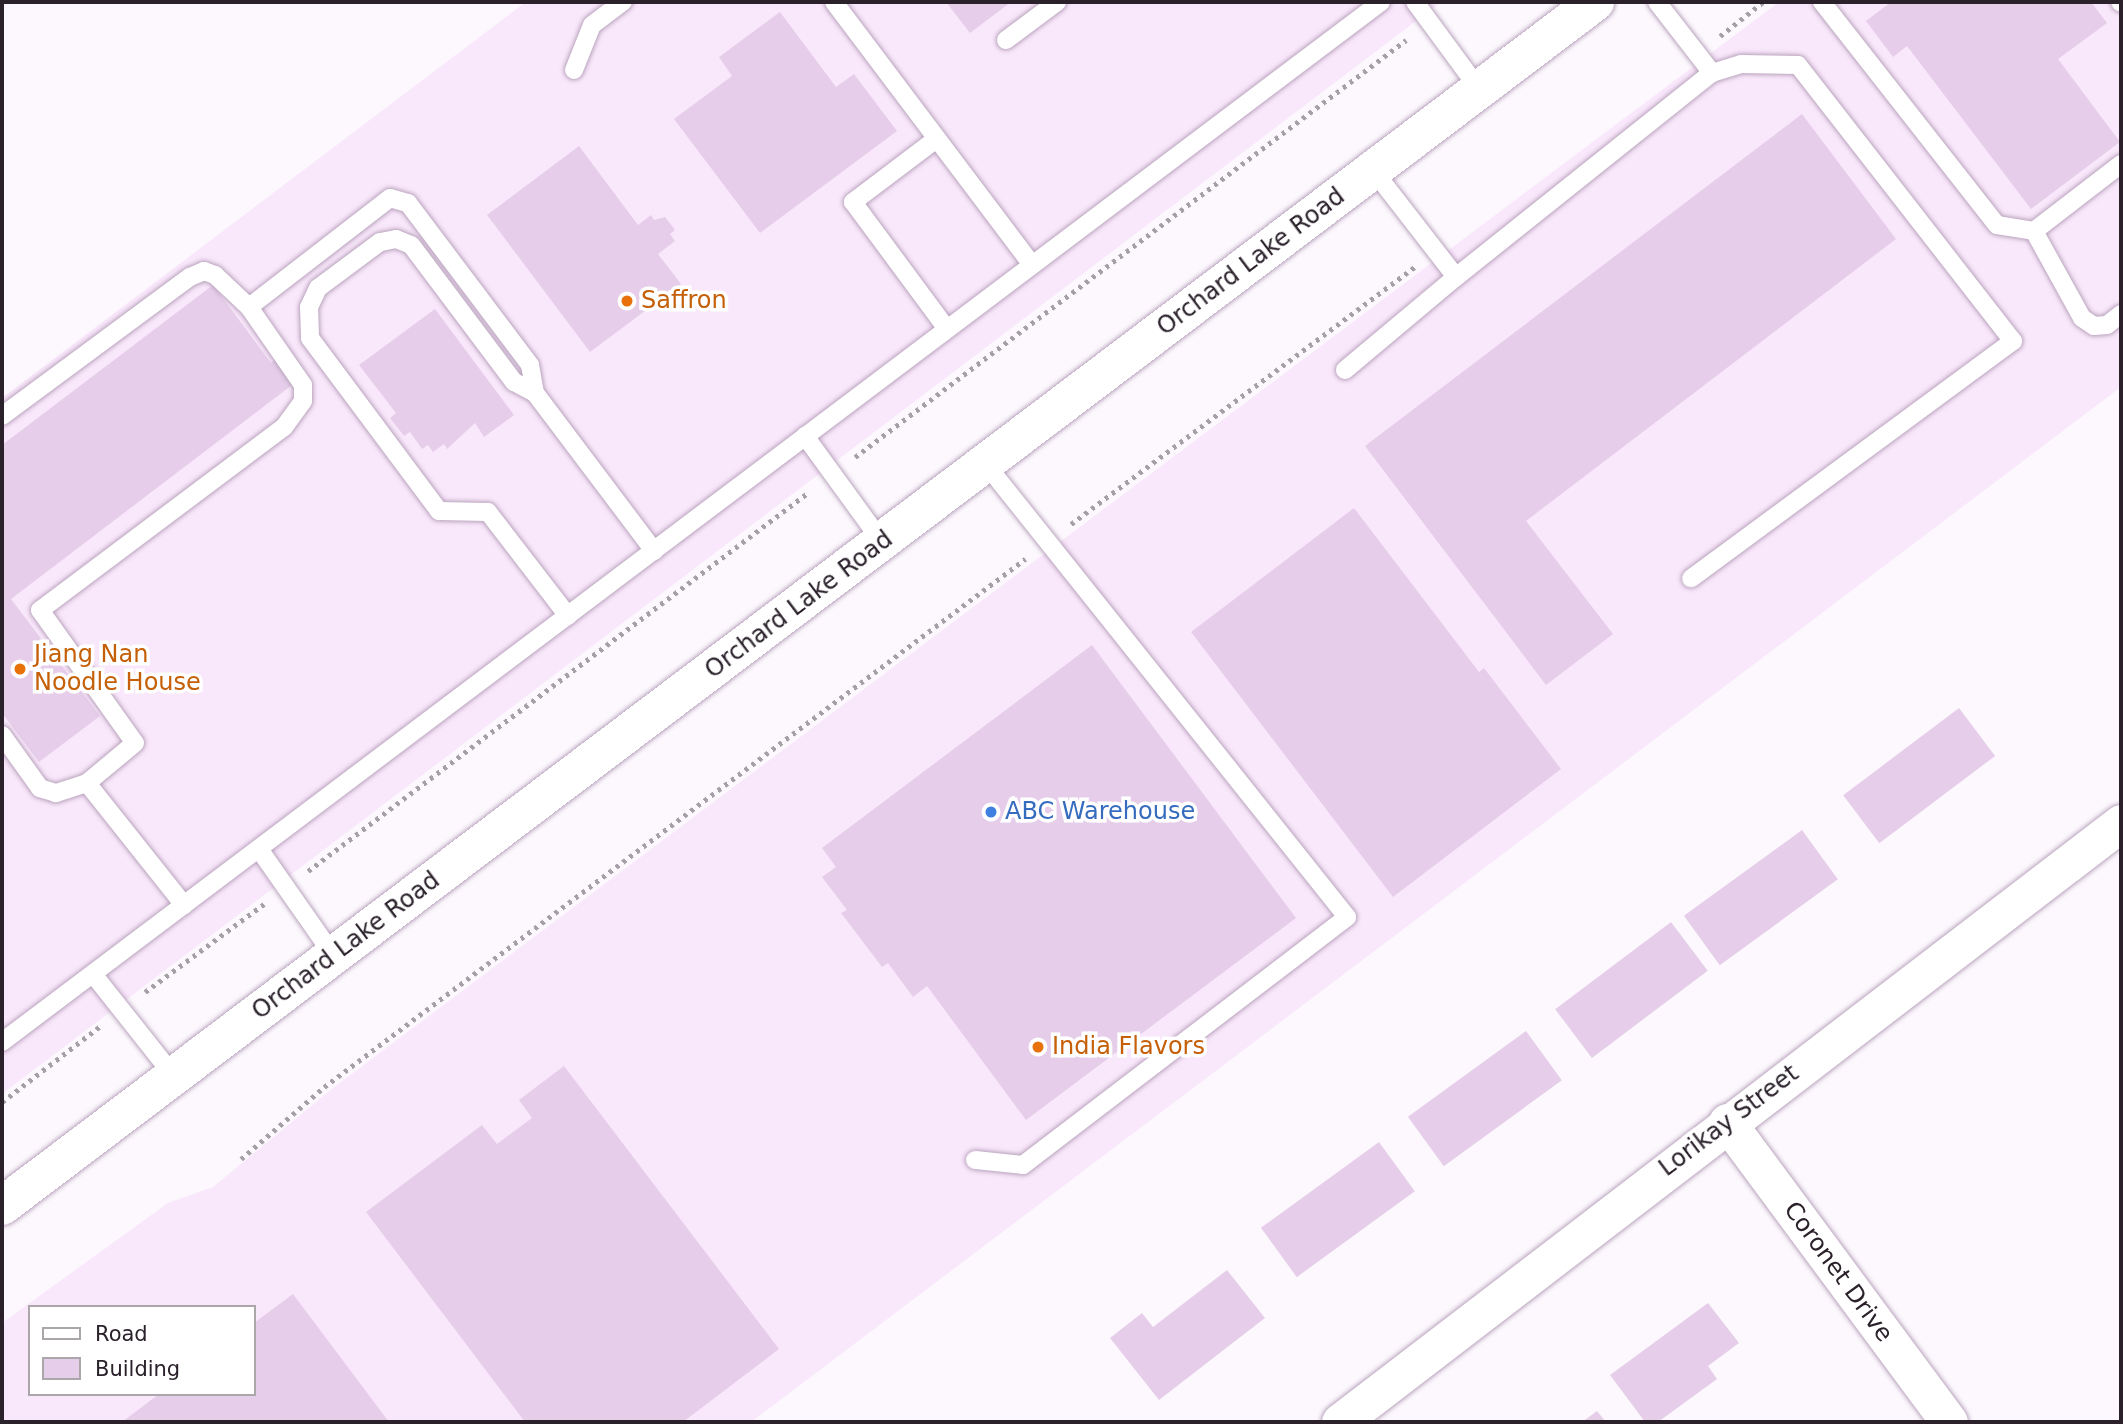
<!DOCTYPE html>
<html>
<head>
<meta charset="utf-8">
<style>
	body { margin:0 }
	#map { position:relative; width:2123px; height:1424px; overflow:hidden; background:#fcf8fd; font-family:"DejaVu Sans",sans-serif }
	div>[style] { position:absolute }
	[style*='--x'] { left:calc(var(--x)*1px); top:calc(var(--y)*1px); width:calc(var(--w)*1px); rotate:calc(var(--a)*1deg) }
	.built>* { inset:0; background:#f9e7fb }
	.building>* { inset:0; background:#e6ceea; transform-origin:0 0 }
	.path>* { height:4.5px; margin-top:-2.25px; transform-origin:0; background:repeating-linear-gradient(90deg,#a59fa6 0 3.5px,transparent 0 8.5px) }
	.roads { filter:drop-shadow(0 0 2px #baa4be) drop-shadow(0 0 2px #baa4be) }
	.lane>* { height:18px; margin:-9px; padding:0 9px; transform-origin:9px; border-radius:9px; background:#fff }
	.street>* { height:37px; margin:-18.5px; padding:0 18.5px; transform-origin:18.5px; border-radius:18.5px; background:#fff }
	.secondary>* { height:38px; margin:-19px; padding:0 19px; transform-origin:19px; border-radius:19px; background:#fff }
	.dots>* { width:19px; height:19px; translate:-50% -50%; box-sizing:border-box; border:4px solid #fff; border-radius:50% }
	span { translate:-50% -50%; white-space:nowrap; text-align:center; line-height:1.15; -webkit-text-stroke:7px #fff; paint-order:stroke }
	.street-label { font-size:24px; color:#2a212b }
	.food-label { font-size:24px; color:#c56008 }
	.left { translate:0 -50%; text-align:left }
	.shop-label { font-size:24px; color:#366cbe }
	.frame { position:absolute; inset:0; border:4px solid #2a212b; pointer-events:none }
	.legend { position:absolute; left:28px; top:1305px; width:228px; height:91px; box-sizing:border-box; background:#fff; border:2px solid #aaa6aa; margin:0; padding:9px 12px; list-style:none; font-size:21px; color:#2a212b }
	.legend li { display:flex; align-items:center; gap:14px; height:35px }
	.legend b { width:35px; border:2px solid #aaa6aa }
</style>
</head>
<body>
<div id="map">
	<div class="built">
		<i style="clip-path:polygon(526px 2px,1441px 2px,2px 1094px,2px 398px)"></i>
		<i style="clip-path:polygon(evenodd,1779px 2px,2121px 2px,2121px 387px,751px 1422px,2px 1422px,2px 1323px,168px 1203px,213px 1187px,333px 1088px,1779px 2px,30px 1307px,254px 1307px,254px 1394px,30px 1394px,30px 1307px)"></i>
	</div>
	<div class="building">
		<i style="clip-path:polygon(946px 2px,1011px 2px,970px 33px)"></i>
		<i style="clip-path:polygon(1891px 2px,2091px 2px,2107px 23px,2058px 59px,2120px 142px,2031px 209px,1907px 46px,1893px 57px,1866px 21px)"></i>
		<i style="clip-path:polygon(780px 12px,836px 87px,854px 74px,897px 131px,760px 233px,674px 119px,732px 76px,719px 57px)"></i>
		<i style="clip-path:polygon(1802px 114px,1896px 239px,1526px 521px,1613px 634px,1546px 685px,1365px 446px)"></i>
		<i style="clip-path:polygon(579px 146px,638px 225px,651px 215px,654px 220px,665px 217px,675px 230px,670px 234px,675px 241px,658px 254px,681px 284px,590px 352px,487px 215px)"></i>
		<i style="clip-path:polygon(213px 285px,271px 363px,277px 358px,296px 382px,11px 599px,100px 716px,39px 762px,2px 713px,2px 445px)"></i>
		<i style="clip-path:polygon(435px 309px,514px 415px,484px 437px,475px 423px,447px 449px,444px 444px,433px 452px,428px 445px,422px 449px,410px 432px,404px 436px,390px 418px,396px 413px,359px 365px)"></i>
		<i style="clip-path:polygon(1354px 508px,1479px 672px,1484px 668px,1561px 769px,1393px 897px,1191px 632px)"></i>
		<i style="clip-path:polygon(1092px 645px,1296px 918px,1026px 1120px,927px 986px,913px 997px,888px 963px,882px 967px,841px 913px,847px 910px,822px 877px,836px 867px,822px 848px)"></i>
		<i style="left:1959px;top:708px;width:60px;height:145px;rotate:53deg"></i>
		<i style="left:1802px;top:830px;width:61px;height:146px;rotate:54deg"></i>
		<i style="left:1671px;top:922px;width:61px;height:145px;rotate:53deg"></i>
		<i style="left:1526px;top:1031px;width:61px;height:146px;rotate:54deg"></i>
		<i style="clip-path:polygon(564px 1066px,779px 1349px,683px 1422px,525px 1422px,366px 1212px,482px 1125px,497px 1144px,532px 1118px,519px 1100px)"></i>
		<i style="left:1379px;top:1142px;width:61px;height:146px;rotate:54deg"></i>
		<i style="clip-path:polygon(1227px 1270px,1265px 1318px,1159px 1400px,1110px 1338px,1142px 1313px,1153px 1327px)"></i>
		<i style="clip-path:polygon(293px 1294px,389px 1422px,122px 1422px,159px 1394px,254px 1394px,254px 1323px)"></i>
		<i style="clip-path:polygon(1708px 1303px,1739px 1343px,1708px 1366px,1717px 1379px,1658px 1422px,1645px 1422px,1610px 1375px)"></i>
		<i style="clip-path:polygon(1597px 1411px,1606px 1422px,1582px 1422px)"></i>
	</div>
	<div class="path">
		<i style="--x:1720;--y:36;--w:55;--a:-38.3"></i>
		<i style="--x:855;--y:457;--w:691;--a:-37.12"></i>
		<i style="--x:1071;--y:524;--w:429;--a:-36.8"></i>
		<i style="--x:308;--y:871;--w:628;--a:-37.11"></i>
		<i style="--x:145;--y:992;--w:148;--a:-36.5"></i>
		<i style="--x:2;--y:1102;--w:123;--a:-37.7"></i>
		<i style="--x:241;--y:1159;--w:110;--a:-40.9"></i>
		<i style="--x:324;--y:1087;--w:878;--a:-36.99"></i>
	</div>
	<div class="roads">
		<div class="lane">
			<i style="--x:834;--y:2;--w:329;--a:53"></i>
			<i style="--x:1415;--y:2;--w:108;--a:53.7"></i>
			<i style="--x:1657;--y:2;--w:90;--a:52.2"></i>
			<i style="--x:1712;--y:73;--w:30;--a:-17"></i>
			<i style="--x:1741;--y:64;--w:57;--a:1"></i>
			<i style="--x:1798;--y:65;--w:350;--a:52.1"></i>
			<i style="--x:2013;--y:341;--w:400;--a:143.6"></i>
			<i style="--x:1822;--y:2;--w:283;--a:51.9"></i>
			<i style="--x:1997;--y:225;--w:37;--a:9"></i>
			<i style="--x:2034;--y:231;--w:110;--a:-37.6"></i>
			<i style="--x:2120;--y:2;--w:1;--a:45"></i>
			<i style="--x:1006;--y:40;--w:64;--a:-36.7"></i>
			<i style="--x:574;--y:70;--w:48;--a:-68.2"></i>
			<i style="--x:592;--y:25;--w:39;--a:-37"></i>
			<i style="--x:935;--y:140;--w:103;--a:142.9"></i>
			<i style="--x:853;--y:202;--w:158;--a:53.5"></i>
			<i style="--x:2034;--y:231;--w:99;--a:61.1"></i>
			<i style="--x:2082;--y:318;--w:14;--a:34"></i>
			<i style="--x:2094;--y:326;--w:13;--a:-4"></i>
			<i style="--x:2107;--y:325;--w:18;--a:-38"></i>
			<i style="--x:1456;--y:277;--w:327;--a:-38.6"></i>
			<i style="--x:249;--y:307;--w:178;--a:-37.7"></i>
			<i style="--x:390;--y:198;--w:19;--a:16"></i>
			<i style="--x:408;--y:203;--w:203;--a:53"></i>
			<i style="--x:530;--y:365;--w:28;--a:80"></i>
			<i style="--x:535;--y:393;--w:198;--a:53"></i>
			<i style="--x:1345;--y:370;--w:145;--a:-40"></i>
			<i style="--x:1456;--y:277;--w:135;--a:-127.8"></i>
			<i style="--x:535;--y:393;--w:24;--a:-152"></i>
			<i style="--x:514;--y:382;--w:171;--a:-126.9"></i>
			<i style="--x:411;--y:245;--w:16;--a:-158"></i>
			<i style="--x:396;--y:239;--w:16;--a:169"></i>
			<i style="--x:380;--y:242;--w:77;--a:143.4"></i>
			<i style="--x:318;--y:288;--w:21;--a:115"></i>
			<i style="--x:309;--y:307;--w:31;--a:88"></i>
			<i style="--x:310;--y:338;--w:216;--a:53.3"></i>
			<i style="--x:439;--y:511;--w:49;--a:1.2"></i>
			<i style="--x:488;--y:512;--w:131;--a:52.4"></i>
			<i style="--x:2;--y:416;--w:234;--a:-36.5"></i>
			<i style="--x:190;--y:277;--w:15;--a:-23"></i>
			<i style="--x:204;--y:271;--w:12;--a:20"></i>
			<i style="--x:215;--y:275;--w:47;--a:43.3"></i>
			<i style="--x:249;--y:307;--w:95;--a:55.3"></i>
			<i style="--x:303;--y:385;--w:16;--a:90"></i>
			<i style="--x:303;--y:401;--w:32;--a:126"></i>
			<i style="--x:284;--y:427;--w:305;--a:143.1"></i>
			<i style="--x:40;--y:610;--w:163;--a:54.5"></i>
			<i style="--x:135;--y:743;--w:62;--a:140.2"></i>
			<i style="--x:87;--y:783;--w:33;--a:162"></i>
			<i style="--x:56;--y:793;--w:17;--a:-163"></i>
			<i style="--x:40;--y:788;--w:65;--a:-125.6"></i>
			<i style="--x:805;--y:436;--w:131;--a:54"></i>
			<i style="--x:87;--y:783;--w:156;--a:51.5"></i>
			<i style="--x:259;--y:849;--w:131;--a:55"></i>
			<i style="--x:93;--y:974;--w:129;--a:51.6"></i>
			<i style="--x:2;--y:1042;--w:1727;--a:-37.02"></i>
			<i style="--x:975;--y:1160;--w:48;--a:5.9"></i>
			<i style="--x:1023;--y:1165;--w:408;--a:-37.4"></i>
			<i style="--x:1347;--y:917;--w:581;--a:-128.57"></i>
		</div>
		<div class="street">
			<i style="--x:1727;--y:1122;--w:373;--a:53.5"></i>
			<i style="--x:1340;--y:1422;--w:984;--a:-37.49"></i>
		</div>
		<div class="secondary">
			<i style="--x:2;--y:1206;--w:1997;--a:-37.08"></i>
		</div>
	</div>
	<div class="dots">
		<i style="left:627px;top:301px;background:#e8710a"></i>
		<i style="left:20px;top:669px;background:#e8710a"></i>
		<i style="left:991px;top:812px;background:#3f7fe0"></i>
		<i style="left:1038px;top:1047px;background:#e8710a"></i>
	</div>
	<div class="street-label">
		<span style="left:1251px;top:262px;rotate:-37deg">Orchard Lake Road</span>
		<span style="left:799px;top:605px;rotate:-37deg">Orchard Lake Road</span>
		<span style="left:346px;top:946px;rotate:-37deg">Orchard Lake Road</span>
		<span style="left:1729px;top:1121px;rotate:-37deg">Lorikay Street</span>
		<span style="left:1838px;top:1272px;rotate:54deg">Coronet Drive</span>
	</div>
	<div class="food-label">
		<span class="left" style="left:641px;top:301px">Saffron</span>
		<span class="left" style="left:34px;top:669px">Jiang Nan<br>Noodle House</span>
		<span class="left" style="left:1052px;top:1047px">India Flavors</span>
	</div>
	<div class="shop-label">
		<span class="left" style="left:1005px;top:812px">ABC Warehouse</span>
	</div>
	<div class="frame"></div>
	<ul class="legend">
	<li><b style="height:9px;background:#fff"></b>Road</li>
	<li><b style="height:19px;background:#e6ceea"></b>Building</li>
	</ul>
</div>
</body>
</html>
